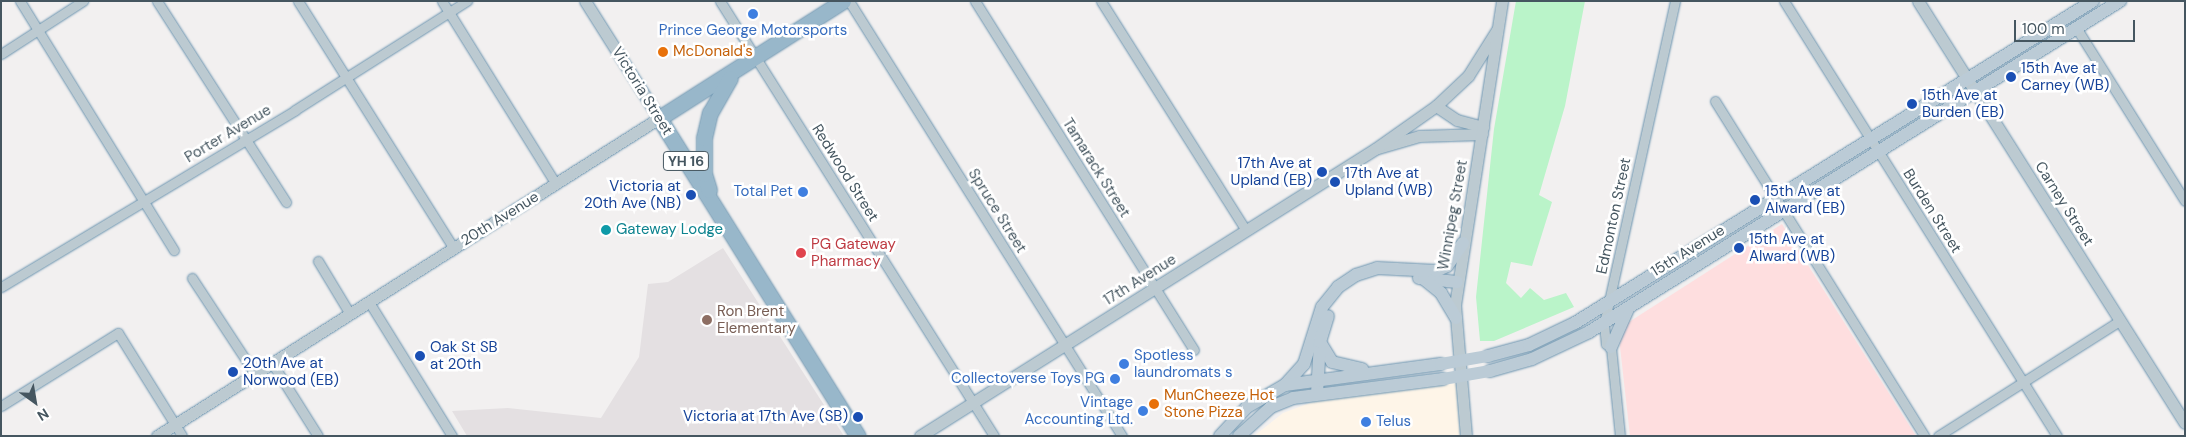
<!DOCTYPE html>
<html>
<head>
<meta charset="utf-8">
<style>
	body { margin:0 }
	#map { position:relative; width:2186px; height:437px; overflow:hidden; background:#f2f0f0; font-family:"DM Sans",sans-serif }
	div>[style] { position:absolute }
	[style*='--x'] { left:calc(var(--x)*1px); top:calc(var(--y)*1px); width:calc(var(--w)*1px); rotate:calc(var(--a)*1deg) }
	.commercial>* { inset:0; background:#fef5e8 }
	.education>* { inset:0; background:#e4e0e2 }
	.medical>* { inset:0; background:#fededf }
	.green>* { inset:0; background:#baf4c9 }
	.roads { filter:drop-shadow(0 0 1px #6d95b0) drop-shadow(0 0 1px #6d95b0) }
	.minor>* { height:9px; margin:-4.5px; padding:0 4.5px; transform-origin:4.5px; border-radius:4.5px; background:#bccad1 }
	.tertiary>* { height:11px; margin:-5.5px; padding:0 5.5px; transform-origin:5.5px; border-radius:5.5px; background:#bccad1 }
	.secondary>* { height:12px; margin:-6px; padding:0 6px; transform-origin:6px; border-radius:6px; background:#bbcbd6 }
	.trunk>* { height:15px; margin:-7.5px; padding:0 7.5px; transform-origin:7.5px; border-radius:7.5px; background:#98b7ca }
	.secondary-bridge>* { height:12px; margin:-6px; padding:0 6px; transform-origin:6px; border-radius:6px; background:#bbcbd6 }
	.dots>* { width:14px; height:14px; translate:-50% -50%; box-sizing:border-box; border:2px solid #fff; border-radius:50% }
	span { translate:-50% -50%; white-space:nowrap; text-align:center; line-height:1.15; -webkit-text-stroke:5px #fff; paint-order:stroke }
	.shield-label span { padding:1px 4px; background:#fff; border:1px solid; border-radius:4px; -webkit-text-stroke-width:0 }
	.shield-label { font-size:14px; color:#455660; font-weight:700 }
	.shop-label { font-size:15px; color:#366cbe }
	.right { translate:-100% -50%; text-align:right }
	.left { translate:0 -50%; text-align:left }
	.food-label { font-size:15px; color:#c56008 }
	.transit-label { font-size:15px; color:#164399 }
	.street-label { font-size:15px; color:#455660 }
	.culture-label { font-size:15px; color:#0d838f }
	.health-label { font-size:15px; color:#be3a42 }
	.education-label { font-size:15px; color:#785e54 }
	.frame { position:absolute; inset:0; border:2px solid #455660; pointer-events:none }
	.north { position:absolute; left:10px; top:377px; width:50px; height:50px; -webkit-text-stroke:4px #fff; paint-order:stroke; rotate:148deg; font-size:14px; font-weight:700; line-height:20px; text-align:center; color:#455660 }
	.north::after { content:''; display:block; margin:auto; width:18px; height:22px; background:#455660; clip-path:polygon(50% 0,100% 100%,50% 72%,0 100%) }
	.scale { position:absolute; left:2014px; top:20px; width:121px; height:22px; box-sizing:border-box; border:2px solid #455660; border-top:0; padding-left:6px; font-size:15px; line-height:18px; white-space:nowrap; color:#455660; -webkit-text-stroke:4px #fff; paint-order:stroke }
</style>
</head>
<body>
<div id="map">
	<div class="commercial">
		<i style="clip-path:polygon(1456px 383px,1460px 436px,1254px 436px,1283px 413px,1318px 400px)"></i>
	</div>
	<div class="education">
		<i style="clip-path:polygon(723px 248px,844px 436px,467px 436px,452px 411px,508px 408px,601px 418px,639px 357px,648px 284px,668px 282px)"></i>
	</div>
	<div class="medical">
		<i style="clip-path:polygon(1782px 224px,1916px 436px,1630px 436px,1618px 329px)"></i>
	</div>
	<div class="green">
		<i style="clip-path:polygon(1516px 1px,1585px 1px,1565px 106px,1539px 195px,1552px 202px,1532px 266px,1511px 262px,1506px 283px,1521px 298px,1530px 288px,1544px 300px,1566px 293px,1574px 307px,1494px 341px,1480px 341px,1476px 297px,1494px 129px)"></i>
	</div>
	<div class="roads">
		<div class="minor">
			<i style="--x:20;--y:1;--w:293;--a:58.3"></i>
			<i style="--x:157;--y:1;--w:239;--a:57.3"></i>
			<i style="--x:298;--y:1;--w:293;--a:57.8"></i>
			<i style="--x:442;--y:1;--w:216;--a:58.1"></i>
			<i style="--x:720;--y:1;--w:514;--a:57.79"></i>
			<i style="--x:849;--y:1;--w:514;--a:57.89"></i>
			<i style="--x:975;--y:1;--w:412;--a:57.9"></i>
			<i style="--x:1101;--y:1;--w:271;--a:57.7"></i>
			<i style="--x:1784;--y:1;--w:514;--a:57.89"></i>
			<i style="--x:2077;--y:29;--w:203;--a:57.9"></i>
			<i style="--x:1;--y:54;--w:98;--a:-32.9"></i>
			<i style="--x:1715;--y:101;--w:395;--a:58"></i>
			<i style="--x:318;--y:261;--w:62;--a:58.9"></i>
			<i style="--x:192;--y:278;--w:115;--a:56.7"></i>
			<i style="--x:1;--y:287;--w:343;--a:-31"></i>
			<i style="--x:295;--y:110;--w:204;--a:-32.4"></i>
			<i style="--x:369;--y:302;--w:158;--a:58.2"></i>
			<i style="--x:272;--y:363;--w:86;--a:57.8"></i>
			<i style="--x:1;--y:406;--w:138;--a:-32"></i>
			<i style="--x:118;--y:333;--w:121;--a:58.1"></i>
			<i style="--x:1620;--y:436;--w:89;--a:-95.8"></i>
			<i style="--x:1611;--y:347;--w:6;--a:-149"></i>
			<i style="--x:1606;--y:344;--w:20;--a:-96"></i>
			<i style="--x:1604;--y:324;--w:331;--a:-77.6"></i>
			<i style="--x:1938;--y:436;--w:214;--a:-32.4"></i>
		</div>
		<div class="tertiary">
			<i style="--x:1918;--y:1;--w:499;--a:57.7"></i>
			<i style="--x:1436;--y:106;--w:25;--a:34"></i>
			<i style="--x:1457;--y:120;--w:27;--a:15"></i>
			<i style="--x:1378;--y:148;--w:43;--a:-16.3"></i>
			<i style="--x:1419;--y:136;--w:63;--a:-1.8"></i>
			<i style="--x:157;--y:436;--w:594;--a:-32.35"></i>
			<i style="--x:659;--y:118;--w:138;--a:-122.3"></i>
			<i style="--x:920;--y:436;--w:538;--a:-32.24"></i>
			<i style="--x:1375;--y:149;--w:75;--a:-35.2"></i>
			<i style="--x:1436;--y:106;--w:44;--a:-43.2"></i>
			<i style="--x:1468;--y:76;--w:54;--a:-57.8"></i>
			<i style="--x:1466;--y:436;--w:131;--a:-94.8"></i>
			<i style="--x:1455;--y:305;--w:308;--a:-81.2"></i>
		</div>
		<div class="secondary">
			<i style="--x:1419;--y:278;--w:38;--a:6"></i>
			<i style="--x:1424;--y:279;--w:22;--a:39"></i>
			<i style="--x:1441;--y:293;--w:29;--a:59"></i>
			<i style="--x:1320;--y:342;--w:23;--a:59"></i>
			<i style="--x:1332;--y:362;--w:31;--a:13"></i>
			<i style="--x:1611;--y:347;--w:42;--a:-65.9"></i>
			<i style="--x:1488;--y:356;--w:42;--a:-15"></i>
			<i style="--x:1529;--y:345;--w:51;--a:-25.6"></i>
			<i style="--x:1575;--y:323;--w:610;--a:-31.87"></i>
			<i style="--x:1490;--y:371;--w:44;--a:-15.9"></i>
			<i style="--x:1532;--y:359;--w:63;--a:-25.3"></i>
			<i style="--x:1589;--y:332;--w:626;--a:-31.94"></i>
			<i style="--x:1285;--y:385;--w:28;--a:-48"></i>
			<i style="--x:1304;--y:364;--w:60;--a:-72.5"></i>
			<i style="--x:1322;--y:307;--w:26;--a:-51"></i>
			<i style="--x:1338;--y:287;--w:22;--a:-34"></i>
			<i style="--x:1356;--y:275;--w:22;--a:-18"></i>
			<i style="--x:1377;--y:268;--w:59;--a:2.9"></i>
			<i style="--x:1436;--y:271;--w:12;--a:-24"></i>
			<i style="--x:1447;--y:266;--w:28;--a:-55"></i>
			<i style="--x:1317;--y:394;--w:52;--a:-86.7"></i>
			<i style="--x:1320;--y:342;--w:27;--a:-73"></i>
			<i style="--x:1220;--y:436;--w:40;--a:-47"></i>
			<i style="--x:1247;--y:407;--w:44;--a:-30.1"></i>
			<i style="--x:1285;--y:385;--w:157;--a:-7.7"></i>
			<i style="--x:1239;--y:436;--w:43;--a:-42.2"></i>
			<i style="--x:1271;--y:407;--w:24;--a:-22"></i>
			<i style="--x:1293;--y:398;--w:151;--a:-7.2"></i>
		</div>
		<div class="trunk">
			<i style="--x:843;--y:1;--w:218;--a:147.5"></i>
			<i style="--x:659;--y:118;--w:375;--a:58"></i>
			<i style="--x:709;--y:190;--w:17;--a:-107"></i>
			<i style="--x:704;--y:174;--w:36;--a:-90"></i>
			<i style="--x:704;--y:138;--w:26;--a:-77"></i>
			<i style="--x:710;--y:113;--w:40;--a:-60.3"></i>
		</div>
	</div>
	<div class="secondary-bridge">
		<i style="--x:1441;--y:364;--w:48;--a:-9.7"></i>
		<i style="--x:1443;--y:379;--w:48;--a:-9.7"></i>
	</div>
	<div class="dots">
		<i style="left:753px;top:14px;background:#3f7fe0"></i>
		<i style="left:663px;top:52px;background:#e8710a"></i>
		<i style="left:2011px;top:77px;background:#1a4fb4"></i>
		<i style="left:1912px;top:104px;background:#1a4fb4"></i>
		<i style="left:1322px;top:172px;background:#1a4fb4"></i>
		<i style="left:1335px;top:182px;background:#1a4fb4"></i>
		<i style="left:803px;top:192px;background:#3f7fe0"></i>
		<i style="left:691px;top:195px;background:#1a4fb4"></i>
		<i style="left:1755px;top:200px;background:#1a4fb4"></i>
		<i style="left:606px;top:230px;background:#0f9aa8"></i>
		<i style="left:1739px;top:248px;background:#1a4fb4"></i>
		<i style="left:801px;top:253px;background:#e0444e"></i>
		<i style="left:707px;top:320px;background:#8d6e63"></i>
		<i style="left:420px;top:356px;background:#1a4fb4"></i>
		<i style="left:1124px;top:364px;background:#3f7fe0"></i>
		<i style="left:233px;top:372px;background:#1a4fb4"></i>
		<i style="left:1115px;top:379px;background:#3f7fe0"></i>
		<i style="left:1154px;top:404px;background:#e8710a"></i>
		<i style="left:1143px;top:411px;background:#3f7fe0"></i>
		<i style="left:858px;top:417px;background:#1a4fb4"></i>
		<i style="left:1366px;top:422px;background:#3f7fe0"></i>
	</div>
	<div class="shield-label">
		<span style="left:686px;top:161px">YH 16</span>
	</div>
	<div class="shop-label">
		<span style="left:753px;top:31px">Prince George Motorsports</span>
		<span class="right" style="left:793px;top:192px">Total Pet</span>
		<span class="left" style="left:1134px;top:364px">Spotless<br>laundromats s</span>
		<span class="right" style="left:1105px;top:379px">Collectoverse Toys PG</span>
		<span class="right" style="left:1133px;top:411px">Vintage<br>Accounting Ltd.</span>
		<span class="left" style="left:1376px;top:422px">Telus</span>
	</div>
	<div class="food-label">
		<span class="left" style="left:673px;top:52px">McDonald's</span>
		<span class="left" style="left:1164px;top:404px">MunCheeze Hot<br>Stone Pizza</span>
	</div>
	<div class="transit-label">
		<span class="left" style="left:2021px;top:77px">15th Ave at<br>Carney (WB)</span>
		<span class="left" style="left:1922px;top:104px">15th Ave at<br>Burden (EB)</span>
		<span class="right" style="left:1312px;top:172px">17th Ave at<br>Upland (EB)</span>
		<span class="left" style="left:1345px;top:182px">17th Ave at<br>Upland (WB)</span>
		<span class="right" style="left:681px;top:195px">Victoria at<br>20th Ave (NB)</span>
		<span class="left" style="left:1765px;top:200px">15th Ave at<br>Alward (EB)</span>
		<span class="left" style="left:1749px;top:248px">15th Ave at<br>Alward (WB)</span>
		<span class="left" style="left:430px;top:356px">Oak St SB<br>at 20th</span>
		<span class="left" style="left:243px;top:372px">20th Ave at<br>Norwood (EB)</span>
		<span class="right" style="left:848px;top:417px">Victoria at 17th Ave (SB)</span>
	</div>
	<div class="street-label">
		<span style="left:642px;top:91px;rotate:58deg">Victoria Street</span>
		<span style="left:228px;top:134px;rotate:-31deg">Porter Avenue</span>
		<span style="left:1096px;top:168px;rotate:58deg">Tamarack Street</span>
		<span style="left:845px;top:173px;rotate:58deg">Redwood Street</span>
		<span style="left:2064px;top:204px;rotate:58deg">Carney Street</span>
		<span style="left:997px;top:211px;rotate:58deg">Spruce Street</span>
		<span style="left:1932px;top:211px;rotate:58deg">Burden Street</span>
		<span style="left:1453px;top:215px;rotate:-80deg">Winnipeg Street</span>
		<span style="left:1614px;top:216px;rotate:-78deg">Edmonton Street</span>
		<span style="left:500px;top:219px;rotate:-32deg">20th Avenue</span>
		<span style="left:1688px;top:251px;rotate:-32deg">15th Avenue</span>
		<span style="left:1140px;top:280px;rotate:-32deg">17th Avenue</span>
	</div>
	<div class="culture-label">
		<span class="left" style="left:616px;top:230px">Gateway Lodge</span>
	</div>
	<div class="health-label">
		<span class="left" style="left:811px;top:253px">PG Gateway<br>Pharmacy</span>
	</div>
	<div class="education-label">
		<span class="left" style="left:717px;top:320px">Ron Brent<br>Elementary</span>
	</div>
	<div class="frame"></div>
	<div class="north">N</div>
	<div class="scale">100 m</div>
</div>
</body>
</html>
